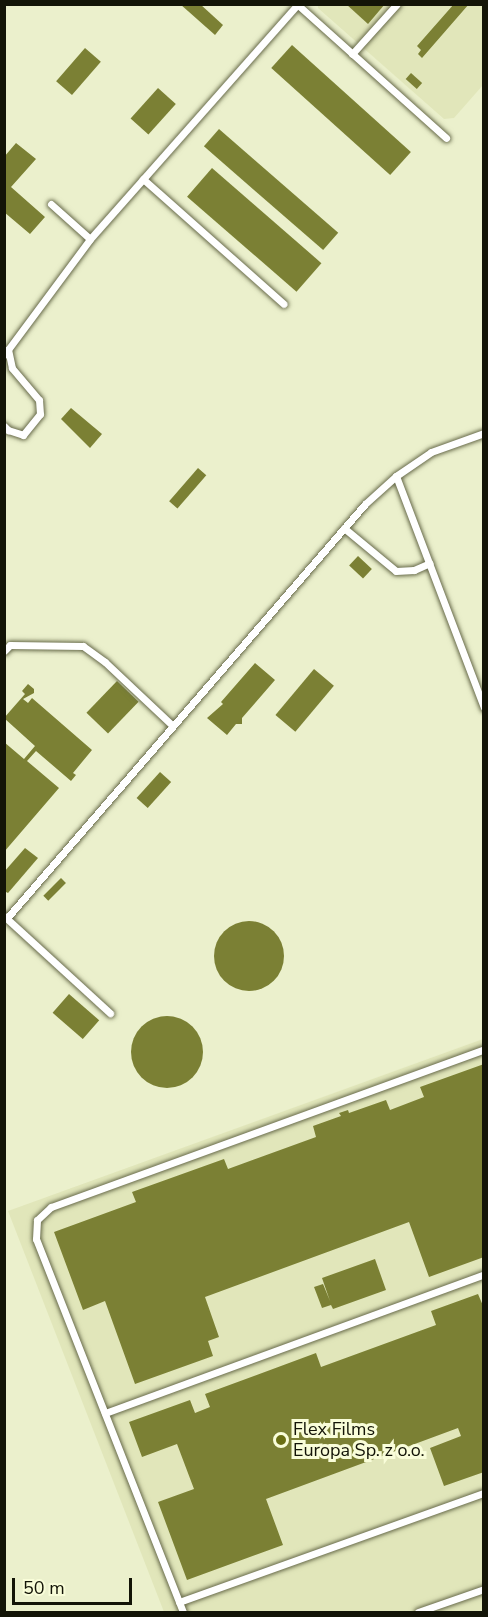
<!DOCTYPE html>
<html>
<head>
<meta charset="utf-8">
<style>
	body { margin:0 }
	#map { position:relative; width:488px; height:1617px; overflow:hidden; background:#ebf0cc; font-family:"Nunito Sans",sans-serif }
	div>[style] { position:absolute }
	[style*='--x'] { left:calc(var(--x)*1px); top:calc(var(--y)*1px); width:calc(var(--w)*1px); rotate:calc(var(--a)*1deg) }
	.built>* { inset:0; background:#e1e6ba }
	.building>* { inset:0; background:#7b8034; transform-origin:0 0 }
	.round { border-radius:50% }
	.roads { filter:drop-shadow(0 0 2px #686b4b) drop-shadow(0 0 2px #686b4b) }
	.lane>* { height:7px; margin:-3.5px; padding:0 3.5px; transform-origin:3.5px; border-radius:3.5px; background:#fff }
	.dots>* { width:16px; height:16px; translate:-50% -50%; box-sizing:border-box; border:3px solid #f9fdd9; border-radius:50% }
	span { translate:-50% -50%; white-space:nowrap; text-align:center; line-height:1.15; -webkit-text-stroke:6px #f9fdd9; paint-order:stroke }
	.poi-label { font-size:18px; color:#131407 }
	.left { translate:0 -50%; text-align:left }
	.frame { position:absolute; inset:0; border:6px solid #131407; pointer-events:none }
	.scale { position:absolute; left:12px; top:1578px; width:120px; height:27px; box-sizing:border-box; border:3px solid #131407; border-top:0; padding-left:8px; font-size:18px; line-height:21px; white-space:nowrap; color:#131407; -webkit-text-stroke:4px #f9fdd9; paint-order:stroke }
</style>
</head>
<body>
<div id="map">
	<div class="built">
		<i style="clip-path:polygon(318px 5px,483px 5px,483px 85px,454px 118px,444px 119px,318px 8px)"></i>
		<i style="clip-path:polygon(483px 1039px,483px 1612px,164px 1612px,8px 1211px)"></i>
	</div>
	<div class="building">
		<i style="clip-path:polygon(180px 4px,200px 4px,223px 25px,215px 35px)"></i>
		<i style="clip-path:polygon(346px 4px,385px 4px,368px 24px)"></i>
		<i style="clip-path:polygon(454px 4px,469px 4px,422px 58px,418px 54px,421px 50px,417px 46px)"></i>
		<i style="left:292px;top:45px;width:160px;height:31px;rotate:42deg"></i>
		<i style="left:85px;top:48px;width:21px;height:44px;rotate:41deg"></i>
		<i style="left:411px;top:73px;width:15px;height:8px;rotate:42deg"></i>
		<i style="left:158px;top:88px;width:24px;height:41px;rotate:42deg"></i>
		<i style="left:219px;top:129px;width:158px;height:23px;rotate:41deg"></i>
		<i style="clip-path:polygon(16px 143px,36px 159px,11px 187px,45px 217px,30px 234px,4px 212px,4px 157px)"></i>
		<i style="left:212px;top:168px;width:145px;height:38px;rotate:41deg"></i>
		<i style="clip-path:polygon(71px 408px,102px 434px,90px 448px,61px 419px)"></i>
		<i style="left:198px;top:468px;width:11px;height:44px;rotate:41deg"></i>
		<i style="left:358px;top:556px;width:19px;height:13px;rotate:43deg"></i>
		<i style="clip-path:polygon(255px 663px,275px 680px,242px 718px,242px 724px,236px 724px,227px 735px,207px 718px,223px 704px,221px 702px)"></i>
		<i style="left:314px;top:669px;width:26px;height:60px;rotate:40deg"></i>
		<i style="left:117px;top:681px;width:30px;height:44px;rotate:44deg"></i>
		<i style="clip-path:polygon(28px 684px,34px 689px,34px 693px,23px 699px,28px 703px,32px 698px,92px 750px,73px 773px,76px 775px,71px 781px,36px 751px,27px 761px,59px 788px,4px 852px,4px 742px,24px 759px,35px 746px,4px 718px,25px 694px,22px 691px)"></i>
		<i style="left:160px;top:772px;width:15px;height:35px;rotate:42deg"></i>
		<i style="clip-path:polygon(25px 848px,38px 858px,8px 893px,4px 891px,4px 872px)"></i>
		<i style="left:61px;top:878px;width:7px;height:25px;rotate:45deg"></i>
		<i class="round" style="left:214px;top:921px;width:70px;height:70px"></i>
		<i style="left:69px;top:994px;width:40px;height:25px;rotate:41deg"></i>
		<i class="round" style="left:131px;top:1016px;width:72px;height:72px"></i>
		<i style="clip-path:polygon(484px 1064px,484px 1257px,429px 1277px,409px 1222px,205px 1297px,219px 1337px,208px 1341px,213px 1356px,135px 1384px,105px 1301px,83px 1310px,54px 1232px,136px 1202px,132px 1192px,224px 1159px,228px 1169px,316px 1137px,313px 1126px,341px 1116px,339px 1113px,348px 1110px,349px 1113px,386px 1100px,390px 1110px,424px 1097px,420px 1087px)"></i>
		<i style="clip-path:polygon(375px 1259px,386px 1290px,333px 1309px,331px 1305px,322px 1308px,314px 1287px,323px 1284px,330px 1301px,322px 1278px)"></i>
		<i style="clip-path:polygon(478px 1294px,484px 1308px,484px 1472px,444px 1486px,430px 1448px,461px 1436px,458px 1428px,266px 1499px,283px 1545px,187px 1580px,158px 1502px,194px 1489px,177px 1444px,142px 1457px,129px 1422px,190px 1400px,195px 1413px,210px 1407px,205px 1394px,316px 1353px,321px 1367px,436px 1325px,431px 1311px)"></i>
	</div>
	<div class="roads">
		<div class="lane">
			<i style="--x:298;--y:5;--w:199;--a:41.9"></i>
			<i style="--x:352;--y:54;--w:67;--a:-48"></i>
			<i style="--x:143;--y:179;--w:188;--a:41.6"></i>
			<i style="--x:51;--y:204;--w:52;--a:41.9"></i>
			<i style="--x:4;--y:355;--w:144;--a:-53.4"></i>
			<i style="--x:90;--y:239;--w:314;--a:-48.5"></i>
			<i style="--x:4;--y:426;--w:6;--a:45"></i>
			<i style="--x:8;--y:430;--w:16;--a:18"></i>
			<i style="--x:23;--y:435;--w:27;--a:-51"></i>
			<i style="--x:40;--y:414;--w:14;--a:-94"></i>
			<i style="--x:39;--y:400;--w:42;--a:-130.2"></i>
			<i style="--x:12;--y:368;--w:19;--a:-102"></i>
			<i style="--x:396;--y:476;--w:248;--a:69.2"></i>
			<i style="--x:344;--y:528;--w:67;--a:39.6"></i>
			<i style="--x:396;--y:571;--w:18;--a:-3"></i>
			<i style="--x:414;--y:570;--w:17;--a:-24"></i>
			<i style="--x:4;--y:651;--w:8;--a:-45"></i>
			<i style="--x:10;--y:645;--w:73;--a:0.8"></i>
			<i style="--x:83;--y:646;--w:27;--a:36"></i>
			<i style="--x:105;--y:662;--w:93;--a:43.3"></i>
			<i style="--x:4;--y:916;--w:144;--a:42.5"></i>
			<i style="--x:7;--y:918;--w:547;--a:-49.15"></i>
			<i style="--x:365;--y:504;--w:42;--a:-42.1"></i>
			<i style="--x:396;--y:476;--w:42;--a:-34.4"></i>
			<i style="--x:431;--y:452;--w:56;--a:-19.7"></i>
			<i style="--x:105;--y:1413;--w:404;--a:-20.1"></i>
			<i style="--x:179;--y:1602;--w:324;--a:-19.7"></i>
			<i style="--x:183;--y:1612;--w:401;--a:-111.5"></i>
			<i style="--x:36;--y:1239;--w:19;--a:-87"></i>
			<i style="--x:37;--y:1220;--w:19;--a:-43"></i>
			<i style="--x:51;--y:1207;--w:461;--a:-20"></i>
			<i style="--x:418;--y:1612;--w:70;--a:-19.2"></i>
		</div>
	</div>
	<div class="dots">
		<i style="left:281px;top:1440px;background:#6a6f14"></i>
	</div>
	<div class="poi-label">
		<span class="left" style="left:293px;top:1440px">Flex Films<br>Europa Sp. z o.o.</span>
	</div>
	<div class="frame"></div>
	<div class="scale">50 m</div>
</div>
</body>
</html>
